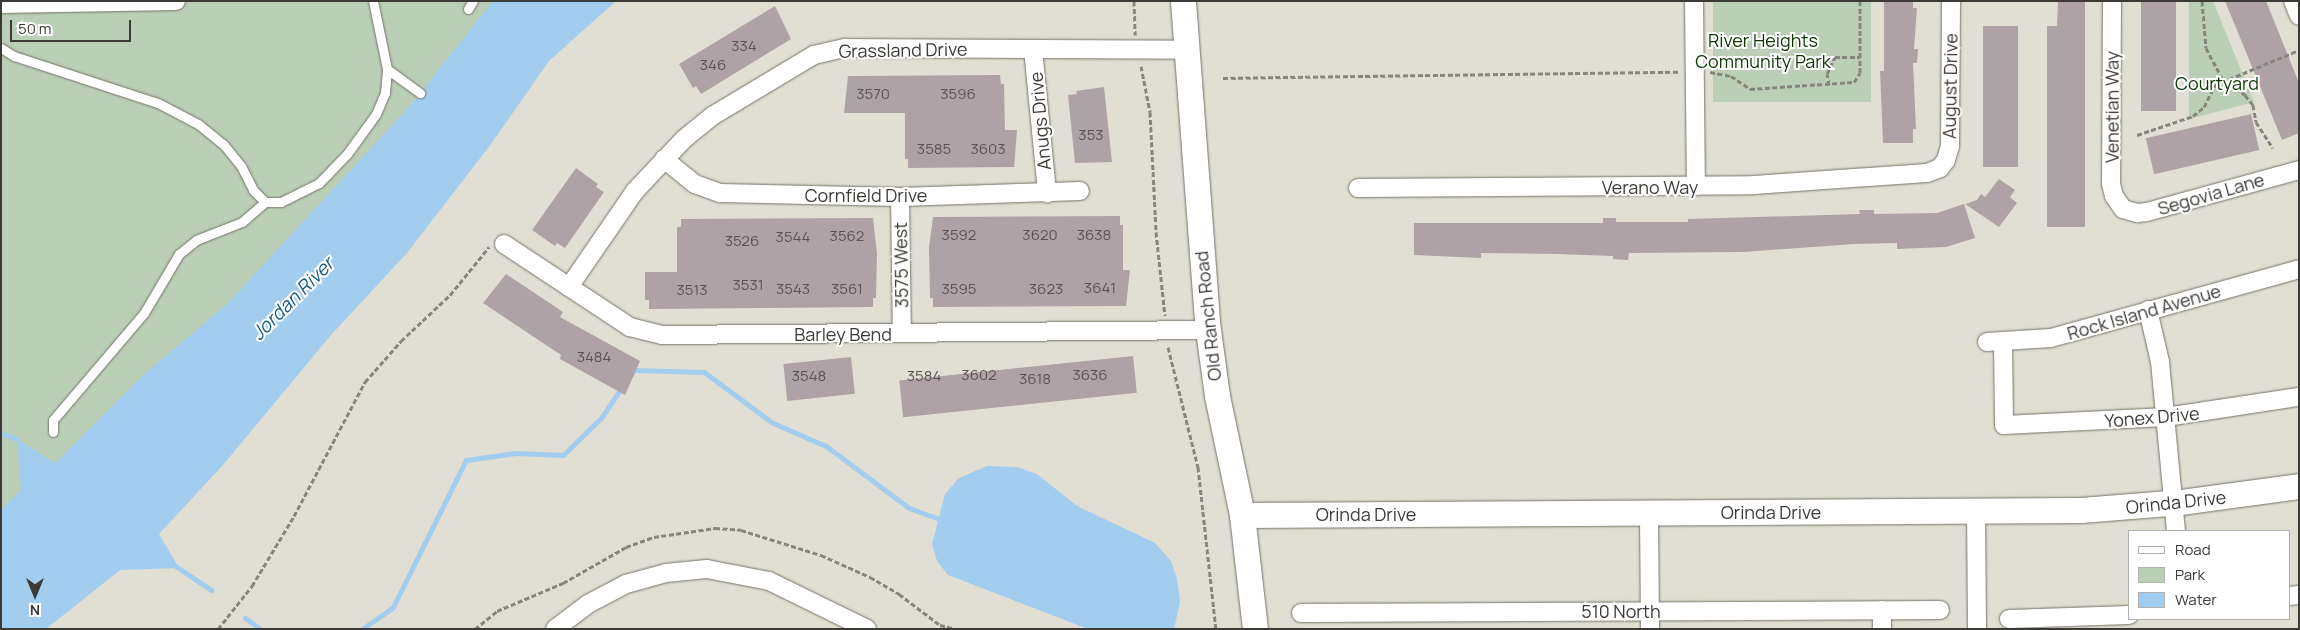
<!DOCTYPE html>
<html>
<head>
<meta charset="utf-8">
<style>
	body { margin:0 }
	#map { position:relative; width:2300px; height:630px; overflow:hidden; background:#e1dfd3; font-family:Manrope,sans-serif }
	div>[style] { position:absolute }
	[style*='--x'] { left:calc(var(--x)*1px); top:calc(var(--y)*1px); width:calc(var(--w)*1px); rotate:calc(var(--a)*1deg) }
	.green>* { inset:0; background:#bbcfb7; transform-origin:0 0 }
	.water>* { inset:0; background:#a2cdee }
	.stream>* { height:5px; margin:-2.5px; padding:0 2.5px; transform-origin:2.5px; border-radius:2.5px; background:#a2cdee }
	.building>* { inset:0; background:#aea2a7; transform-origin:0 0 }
	.path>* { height:3px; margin-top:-1.5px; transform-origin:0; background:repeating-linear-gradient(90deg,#87867e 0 5px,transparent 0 7.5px) }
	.roads { filter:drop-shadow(0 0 1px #757268) drop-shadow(0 0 1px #757268) }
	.lane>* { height:9px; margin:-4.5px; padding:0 4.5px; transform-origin:4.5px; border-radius:4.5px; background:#fff }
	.street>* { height:18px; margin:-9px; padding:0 9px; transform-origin:9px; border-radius:9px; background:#fff }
	.secondary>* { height:25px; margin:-12.5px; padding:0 12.5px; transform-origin:12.5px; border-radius:12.5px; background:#fff }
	span { translate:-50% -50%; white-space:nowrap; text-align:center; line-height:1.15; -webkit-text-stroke:4px #fff; paint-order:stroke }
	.number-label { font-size:15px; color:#585452 }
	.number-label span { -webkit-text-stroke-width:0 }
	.park-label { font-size:18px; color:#0b3801 }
	.street-label { font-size:18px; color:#3b3a36 }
	.water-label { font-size:19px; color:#155a84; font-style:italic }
	.frame { position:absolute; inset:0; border:2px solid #3b3a36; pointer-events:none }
	.legend { position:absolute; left:2128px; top:530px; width:162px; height:90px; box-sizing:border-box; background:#fff; border:1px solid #b1b0af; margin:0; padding:6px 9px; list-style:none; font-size:15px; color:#3b3a36 }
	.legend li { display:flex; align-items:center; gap:10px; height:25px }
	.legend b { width:25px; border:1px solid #b1b0af }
	.north { position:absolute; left:10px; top:570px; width:50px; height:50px; -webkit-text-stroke:4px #fff; paint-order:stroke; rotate:180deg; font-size:14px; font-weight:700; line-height:20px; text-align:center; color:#3b3a36 }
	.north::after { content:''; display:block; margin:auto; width:18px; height:22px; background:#3b3a36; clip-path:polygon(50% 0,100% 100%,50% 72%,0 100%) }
	.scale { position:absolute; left:10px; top:20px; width:121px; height:22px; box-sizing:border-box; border:2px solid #3b3a36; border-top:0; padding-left:6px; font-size:15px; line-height:18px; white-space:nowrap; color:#3b3a36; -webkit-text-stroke:4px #fff; paint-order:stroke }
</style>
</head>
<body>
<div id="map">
	<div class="green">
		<i style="clip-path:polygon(1px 1px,509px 1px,243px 313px,1px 543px)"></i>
		<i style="left:1713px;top:1px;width:158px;height:101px"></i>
		<i style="clip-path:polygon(2189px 1px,2213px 1px,2254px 102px,2189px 119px)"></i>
	</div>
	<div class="water">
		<i style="clip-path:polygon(493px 1px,616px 1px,549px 61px,491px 144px,407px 253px,331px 335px,223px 465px,159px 534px,179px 568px,120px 570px,46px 629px,1px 629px,1px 510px,21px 490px,17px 439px,55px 463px,141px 377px,228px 303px,409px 107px)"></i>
		<i style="clip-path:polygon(987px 466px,1017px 467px,1037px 474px,1077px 506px,1155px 543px,1171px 561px,1177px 579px,1180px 602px,1174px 629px,1088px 629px,948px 575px,937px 561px,932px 544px,945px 494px,959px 478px)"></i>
	</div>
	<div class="stream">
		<i style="--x:631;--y:374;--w:5;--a:-53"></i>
		<i style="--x:634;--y:370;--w:70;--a:1.6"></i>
		<i style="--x:704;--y:372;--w:86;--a:36.5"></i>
		<i style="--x:773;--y:423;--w:58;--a:23.5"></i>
		<i style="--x:826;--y:446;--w:104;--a:36.8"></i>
		<i style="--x:909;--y:508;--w:30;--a:20"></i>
		<i style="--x:1;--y:433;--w:17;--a:21"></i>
		<i style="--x:174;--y:565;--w:45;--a:34"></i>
		<i style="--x:245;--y:618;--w:19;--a:36"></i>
		<i style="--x:362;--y:629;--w:38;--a:-35"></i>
		<i style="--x:393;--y:607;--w:164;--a:-63.6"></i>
		<i style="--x:466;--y:460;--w:50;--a:-8"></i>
		<i style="--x:516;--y:453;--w:47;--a:2.4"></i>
		<i style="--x:563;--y:455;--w:53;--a:-44.2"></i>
		<i style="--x:601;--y:418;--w:37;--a:-56"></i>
	</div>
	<div class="building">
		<i style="clip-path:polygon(1884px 1px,1913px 1px,1913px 8px,1917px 8px,1914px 49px,1918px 49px,1917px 63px,1913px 63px,1916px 129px,1913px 129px,1913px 143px,1883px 143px,1880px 71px,1884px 71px)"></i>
		<i style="clip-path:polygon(2058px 1px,2085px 1px,2085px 227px,2047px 227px,2047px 26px,2057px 26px)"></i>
		<i style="left:2176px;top:1px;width:110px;height:35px;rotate:90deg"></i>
		<i style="clip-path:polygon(2225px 1px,2266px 1px,2299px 83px,2299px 133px,2282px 140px)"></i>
		<i style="clip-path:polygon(775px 6px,791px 39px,701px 94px,696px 86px,693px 88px,679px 64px)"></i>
		<i style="left:1983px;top:26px;width:35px;height:141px"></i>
		<i style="clip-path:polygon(1000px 75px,1001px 84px,1004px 84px,1005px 130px,1017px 130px,1014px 167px,908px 168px,908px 159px,905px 159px,905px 113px,844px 113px,848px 76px)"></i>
		<i style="clip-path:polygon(1104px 87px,1112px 162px,1075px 163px,1068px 95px,1077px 94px,1076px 91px)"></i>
		<i style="left:2251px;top:114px;width:37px;height:108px;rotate:77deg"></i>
		<i style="clip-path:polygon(576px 168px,598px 184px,596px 187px,604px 192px,565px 248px,557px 243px,555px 246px,532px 230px)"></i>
		<i style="clip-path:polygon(1999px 179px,2015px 190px,2010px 197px,2017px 203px,1999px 227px,1965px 204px,1977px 200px,1981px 194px,1985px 197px)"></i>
		<i style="clip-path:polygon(1964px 204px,1975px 238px,1946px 247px,1897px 249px,1897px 243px,1854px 244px,1743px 252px,1629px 253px,1628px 260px,1613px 259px,1613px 256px,1556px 254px,1481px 253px,1481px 258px,1414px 255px,1414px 223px,1603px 223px,1603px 218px,1616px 218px,1616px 222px,1688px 222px,1688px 219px,1860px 214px,1859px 210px,1874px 210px,1874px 214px,1937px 213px)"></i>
		<i style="clip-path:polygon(1120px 216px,1120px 225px,1123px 225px,1123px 270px,1130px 270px,1126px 306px,933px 307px,933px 298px,930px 298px,929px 247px,933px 217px)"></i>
		<i style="clip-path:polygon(873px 218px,877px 254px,876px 298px,873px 298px,873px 307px,649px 309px,649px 300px,645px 300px,645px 272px,677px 272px,677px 227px,681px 227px,681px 219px)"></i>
		<i style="clip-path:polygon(506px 274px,563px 312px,560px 317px,640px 361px,625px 395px,560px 359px,561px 355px,483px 303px)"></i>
		<i style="left:1133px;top:356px;width:37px;height:235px;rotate:84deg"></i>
		<i style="left:851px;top:357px;width:37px;height:68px;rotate:84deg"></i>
	</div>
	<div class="path">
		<i style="--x:1134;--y:1;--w:34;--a:88"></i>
		<i style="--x:2202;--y:1;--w:47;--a:85.1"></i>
		<i style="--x:2206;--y:48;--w:36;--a:62"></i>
		<i style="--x:2223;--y:80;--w:27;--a:34"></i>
		<i style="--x:2245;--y:95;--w:13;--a:51"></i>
		<i style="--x:2253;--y:105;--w:17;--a:80"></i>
		<i style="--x:2256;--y:122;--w:31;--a:57"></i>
		<i style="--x:1141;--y:66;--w:47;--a:78.9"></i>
		<i style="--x:1150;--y:112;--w:120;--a:87.1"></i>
		<i style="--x:1156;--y:232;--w:84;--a:83.9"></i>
		<i style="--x:1710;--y:72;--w:21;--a:11"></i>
		<i style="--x:1731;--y:76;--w:23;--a:34"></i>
		<i style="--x:1750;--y:89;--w:104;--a:-3.9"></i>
		<i style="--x:1854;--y:82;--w:11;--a:-56"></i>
		<i style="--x:1860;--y:73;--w:72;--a:-90"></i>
		<i style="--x:1223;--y:78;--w:456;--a:-0.8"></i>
		<i style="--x:1829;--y:85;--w:11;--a:-100"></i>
		<i style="--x:1827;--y:74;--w:19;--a:-65"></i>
		<i style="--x:1835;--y:57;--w:25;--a:0"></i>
		<i style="--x:2137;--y:135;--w:59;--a:-18.7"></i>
		<i style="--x:2193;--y:116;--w:14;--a:-39"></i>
		<i style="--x:2204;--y:107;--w:25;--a:-63"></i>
		<i style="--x:2215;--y:85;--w:91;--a:-22.6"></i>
		<i style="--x:1168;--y:347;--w:124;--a:76"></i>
		<i style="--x:1198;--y:467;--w:163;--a:83.7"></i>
		<i style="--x:218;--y:629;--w:55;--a:-51.7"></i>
		<i style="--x:252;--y:586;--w:82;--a:-59"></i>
		<i style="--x:294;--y:516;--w:152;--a:-62.1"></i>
		<i style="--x:365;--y:382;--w:55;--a:-48.7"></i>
		<i style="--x:401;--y:341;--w:67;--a:-43.2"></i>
		<i style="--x:450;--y:295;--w:62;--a:-50.9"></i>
		<i style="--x:475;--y:629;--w:28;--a:-39"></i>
		<i style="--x:497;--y:611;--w:72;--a:-23"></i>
		<i style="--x:563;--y:583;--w:73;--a:-29.7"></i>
		<i style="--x:626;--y:547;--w:30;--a:-20"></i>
		<i style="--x:654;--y:537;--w:62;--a:-8.4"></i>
		<i style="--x:715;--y:528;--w:26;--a:4"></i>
		<i style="--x:741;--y:530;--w:84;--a:17.4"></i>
		<i style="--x:821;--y:555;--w:54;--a:24.2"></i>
		<i style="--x:870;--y:577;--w:34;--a:30"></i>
		<i style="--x:899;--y:594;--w:51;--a:37.1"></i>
		<i style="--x:940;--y:625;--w:16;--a:14"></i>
	</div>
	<div class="roads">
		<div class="lane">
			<i style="--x:468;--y:9;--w:9;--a:-58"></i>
			<i style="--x:1;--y:48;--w:15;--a:32"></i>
			<i style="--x:14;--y:56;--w:151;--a:18.1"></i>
			<i style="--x:158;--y:103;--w:45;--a:27.7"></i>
			<i style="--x:198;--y:124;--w:33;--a:39"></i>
			<i style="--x:224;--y:145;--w:27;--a:51"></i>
			<i style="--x:241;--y:166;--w:27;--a:63"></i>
			<i style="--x:253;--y:190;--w:17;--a:45"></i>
			<i style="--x:265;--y:202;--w:16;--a:0"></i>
			<i style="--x:281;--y:202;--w:42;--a:-26.6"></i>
			<i style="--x:319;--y:183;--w:40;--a:-46"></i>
			<i style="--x:347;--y:154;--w:49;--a:-54.1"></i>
			<i style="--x:376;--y:114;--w:23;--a:-67"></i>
			<i style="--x:385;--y:93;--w:24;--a:-85"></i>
			<i style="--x:387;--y:69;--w:69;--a:-101.6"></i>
			<i style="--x:387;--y:69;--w:41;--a:36"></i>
			<i style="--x:53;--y:432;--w:12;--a:-90"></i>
			<i style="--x:53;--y:420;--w:140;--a:-49.6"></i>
			<i style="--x:144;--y:313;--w:69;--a:-59.3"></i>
			<i style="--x:179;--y:254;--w:22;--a:-39"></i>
			<i style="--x:196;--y:240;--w:49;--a:-21.4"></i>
			<i style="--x:242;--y:222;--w:30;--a:-41"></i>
		</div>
		<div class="street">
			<i style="--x:1694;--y:1;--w:185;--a:89.4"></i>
			<i style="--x:2112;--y:1;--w:183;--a:90.3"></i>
			<i style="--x:2111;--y:184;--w:12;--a:76"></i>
			<i style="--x:2114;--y:196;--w:16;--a:55"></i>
			<i style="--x:2123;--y:209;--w:15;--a:16"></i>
			<i style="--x:2137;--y:213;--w:10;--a:-6"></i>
			<i style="--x:2147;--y:212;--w:158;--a:-15.4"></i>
			<i style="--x:2293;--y:1;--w:16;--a:68"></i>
			<i style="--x:1;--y:4;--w:175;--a:-1"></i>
			<i style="--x:1033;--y:49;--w:145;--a:84.4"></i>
			<i style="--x:664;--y:159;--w:40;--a:39"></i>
			<i style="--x:695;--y:184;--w:27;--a:20"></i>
			<i style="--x:720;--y:193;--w:180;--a:1.3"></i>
			<i style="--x:900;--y:197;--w:180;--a:-1.9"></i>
			<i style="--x:1358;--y:188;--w:396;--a:-0.4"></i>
			<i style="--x:1754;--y:185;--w:173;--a:-4"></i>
			<i style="--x:1927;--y:173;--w:14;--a:-21"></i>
			<i style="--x:1940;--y:168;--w:10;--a:-53"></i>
			<i style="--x:1946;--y:160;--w:15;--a:-74"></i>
			<i style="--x:1950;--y:146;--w:145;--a:-89.6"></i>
			<i style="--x:900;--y:197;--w:136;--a:89.2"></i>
			<i style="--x:504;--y:244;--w:151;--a:33.4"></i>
			<i style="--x:630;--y:327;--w:33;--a:14"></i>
			<i style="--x:662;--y:335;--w:546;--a:-0.52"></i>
			<i style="--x:569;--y:287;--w:116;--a:-55.5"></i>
			<i style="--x:635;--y:191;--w:71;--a:-46.7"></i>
			<i style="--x:684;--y:139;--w:38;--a:-39"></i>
			<i style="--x:714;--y:115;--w:117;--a:-31"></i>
			<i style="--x:814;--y:55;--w:32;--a:-13"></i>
			<i style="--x:845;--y:48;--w:340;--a:0.3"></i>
			<i style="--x:2148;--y:310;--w:53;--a:77"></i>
			<i style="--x:2160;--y:362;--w:170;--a:84.6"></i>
			<i style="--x:2003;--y:341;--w:84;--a:89.3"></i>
			<i style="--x:2004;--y:425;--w:162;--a:-2.8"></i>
			<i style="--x:2166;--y:417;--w:134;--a:-8.6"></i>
			<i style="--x:1987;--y:342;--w:64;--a:-3.6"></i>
			<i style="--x:2051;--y:338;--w:257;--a:-15.5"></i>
			<i style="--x:1976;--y:511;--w:118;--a:89.5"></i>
			<i style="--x:1649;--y:513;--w:116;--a:89.5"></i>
			<i style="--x:2289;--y:596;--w:10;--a:-6"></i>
			<i style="--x:1882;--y:610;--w:19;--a:90"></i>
			<i style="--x:1301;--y:613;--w:639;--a:-0.27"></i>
			<i style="--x:2009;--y:619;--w:120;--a:-1.9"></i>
			<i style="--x:555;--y:629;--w:41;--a:-37.1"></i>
			<i style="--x:588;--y:604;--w:43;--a:-27.8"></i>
			<i style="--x:626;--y:584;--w:41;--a:-15.4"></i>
			<i style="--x:666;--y:573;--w:41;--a:-5.6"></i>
			<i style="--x:707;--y:569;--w:63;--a:11"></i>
			<i style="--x:769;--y:581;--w:109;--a:26.1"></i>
		</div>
		<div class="secondary">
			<i style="--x:1183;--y:1;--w:330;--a:85.7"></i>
			<i style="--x:1208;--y:330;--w:67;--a:82.2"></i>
			<i style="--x:1217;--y:396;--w:122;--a:78.1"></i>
			<i style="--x:1242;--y:515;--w:115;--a:83.5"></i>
			<i style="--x:1242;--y:515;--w:839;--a:-0.34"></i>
			<i style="--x:2081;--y:510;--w:100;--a:-4.6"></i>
			<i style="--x:2181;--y:502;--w:119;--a:-7.7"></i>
		</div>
	</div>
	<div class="number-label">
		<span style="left:744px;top:46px">334</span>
		<span style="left:713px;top:65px">346</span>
		<span style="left:873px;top:94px">3570</span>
		<span style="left:958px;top:94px">3596</span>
		<span style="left:1091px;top:135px">353</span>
		<span style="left:934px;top:149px">3585</span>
		<span style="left:988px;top:149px">3603</span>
		<span style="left:959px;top:235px">3592</span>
		<span style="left:1040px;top:235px">3620</span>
		<span style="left:1094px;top:235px">3638</span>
		<span style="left:847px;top:236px">3562</span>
		<span style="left:793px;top:237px">3544</span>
		<span style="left:742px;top:241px">3526</span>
		<span style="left:748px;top:285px">3531</span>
		<span style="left:1100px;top:288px">3641</span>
		<span style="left:793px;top:289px">3543</span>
		<span style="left:847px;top:289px">3561</span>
		<span style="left:959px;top:289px">3595</span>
		<span style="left:1046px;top:289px">3623</span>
		<span style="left:692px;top:290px">3513</span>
		<span style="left:594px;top:357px">3484</span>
		<span style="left:979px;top:375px">3602</span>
		<span style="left:1090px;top:375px">3636</span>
		<span style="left:809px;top:376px">3548</span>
		<span style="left:924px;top:376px">3584</span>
		<span style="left:1035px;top:379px">3618</span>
	</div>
	<div class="park-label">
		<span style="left:1763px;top:51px">River Heights<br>Community Park</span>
		<span style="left:2217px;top:83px">Courtyard</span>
	</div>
	<div class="street-label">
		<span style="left:903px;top:50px;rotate:-1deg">Grassland Drive</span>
		<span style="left:1950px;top:86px;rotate:-89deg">August Drive</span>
		<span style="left:2112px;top:107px;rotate:-90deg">Venetian Way</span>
		<span style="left:1040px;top:121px;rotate:-95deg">Anugs Drive</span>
		<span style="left:1650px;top:187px">Verano Way</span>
		<span style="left:2211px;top:194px;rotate:-16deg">Segovia Lane</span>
		<span style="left:866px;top:195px">Cornfield Drive</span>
		<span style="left:901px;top:265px;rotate:-91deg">3575 West</span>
		<span style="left:2144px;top:312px;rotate:-16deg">Rock Island Avenue</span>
		<span style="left:1208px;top:316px;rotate:-96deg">Old Ranch Road</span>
		<span style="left:843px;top:334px">Barley Bend</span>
		<span style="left:2152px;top:417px;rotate:-5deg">Yonex Drive</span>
		<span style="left:2176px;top:502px;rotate:-6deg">Orinda Drive</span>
		<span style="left:1771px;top:512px">Orinda Drive</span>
		<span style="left:1366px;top:514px">Orinda Drive</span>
		<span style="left:1621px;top:611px">510 North</span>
	</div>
	<div class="water-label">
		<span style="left:293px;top:299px;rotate:-45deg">Jordan River</span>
	</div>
	<div class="frame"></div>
	<ul class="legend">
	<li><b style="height:6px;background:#fff"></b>Road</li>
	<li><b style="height:14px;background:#bbcfb7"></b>Park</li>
	<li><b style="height:14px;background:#a2cdee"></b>Water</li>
	</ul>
	<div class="north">N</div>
	<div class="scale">50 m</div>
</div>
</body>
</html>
